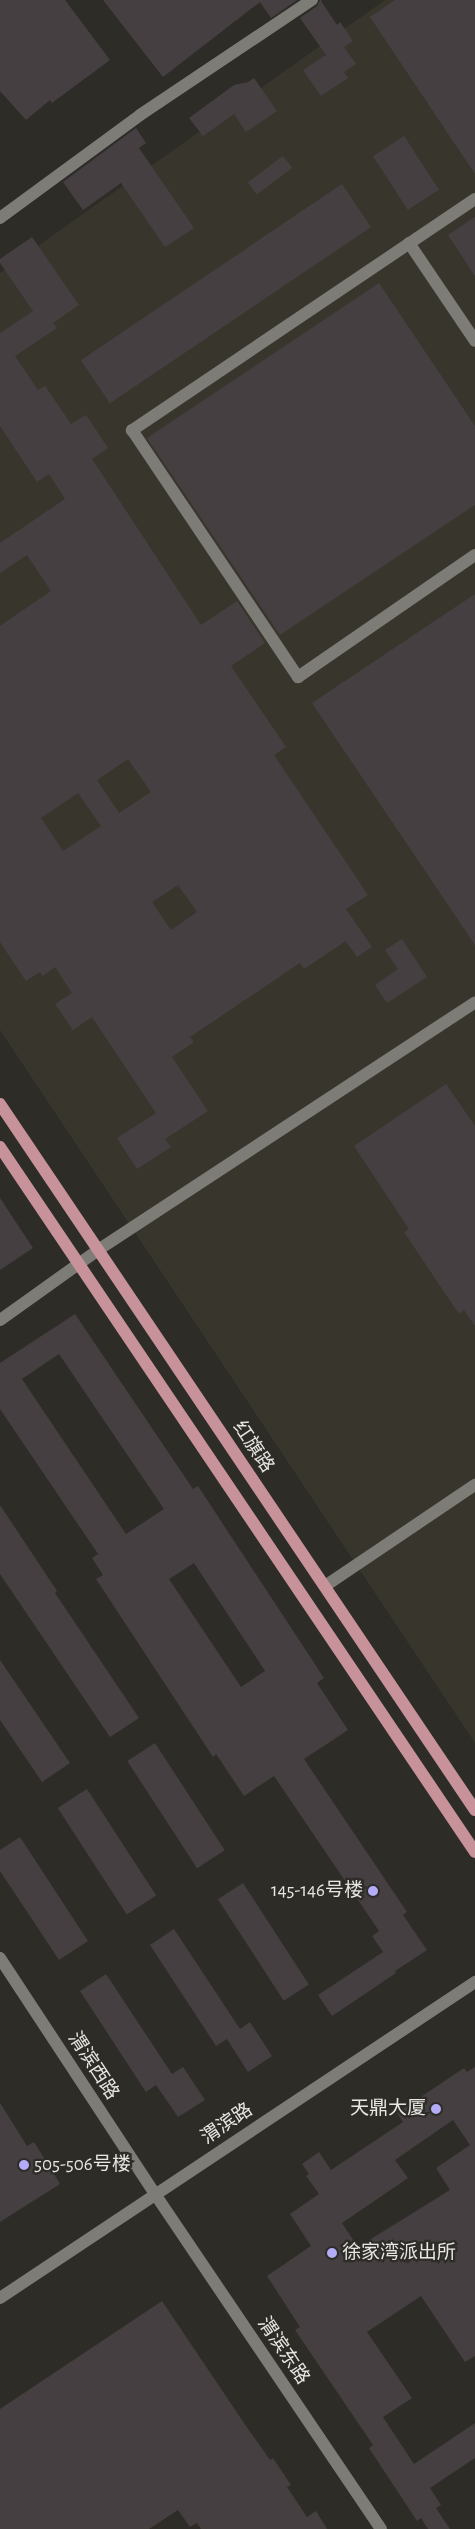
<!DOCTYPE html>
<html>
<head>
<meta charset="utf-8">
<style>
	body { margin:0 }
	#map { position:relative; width:475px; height:2529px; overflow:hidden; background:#2d2c27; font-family:"Alegreya Sans","Noto Sans SC",sans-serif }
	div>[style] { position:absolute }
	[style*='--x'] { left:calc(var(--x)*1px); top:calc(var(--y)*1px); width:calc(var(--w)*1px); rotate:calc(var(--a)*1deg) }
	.built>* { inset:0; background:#38362c }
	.building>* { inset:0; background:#453f42; transform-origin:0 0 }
	.minor>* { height:12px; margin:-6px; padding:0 6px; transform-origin:6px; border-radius:6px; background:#7d7c77 }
	.major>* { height:12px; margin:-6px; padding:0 6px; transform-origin:6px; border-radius:6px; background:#c7929a }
	.dots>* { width:14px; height:14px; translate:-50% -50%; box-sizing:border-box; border:2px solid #2d2c27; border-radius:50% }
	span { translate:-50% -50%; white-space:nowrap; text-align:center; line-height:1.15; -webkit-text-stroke:4.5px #2d2c27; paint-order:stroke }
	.street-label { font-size:19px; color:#e7e6e3 }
	.poi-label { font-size:19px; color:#e7e6e3 }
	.right { translate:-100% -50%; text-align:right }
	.left { translate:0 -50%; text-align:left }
</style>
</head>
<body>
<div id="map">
	<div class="built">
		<i style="clip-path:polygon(385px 0,475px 0,475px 1743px,0 1030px,0 273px)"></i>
	</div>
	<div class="building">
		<i style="clip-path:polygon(0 0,65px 0,110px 60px,52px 103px,50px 100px,26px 120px,0 91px)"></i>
		<i style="clip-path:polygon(103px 0,297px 0,271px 18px,260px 2px,163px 77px)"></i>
		<i style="clip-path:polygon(320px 0,322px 0,321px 1px,337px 25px,340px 22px,353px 41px,344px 47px,356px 64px,344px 72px,348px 78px,321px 96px,303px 70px,326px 55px,300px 18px,317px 6px)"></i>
		<i style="clip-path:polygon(395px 0,475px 0,475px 174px,370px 17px)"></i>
		<i style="clip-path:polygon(254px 78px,277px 111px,246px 132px,234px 114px,203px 136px,189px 118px,234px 85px,248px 82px)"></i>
		<i style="clip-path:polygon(136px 128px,146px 143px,139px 148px,194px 228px,165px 247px,121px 183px,83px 210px,63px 182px)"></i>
		<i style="left:404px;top:136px;width:64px;height:37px;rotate:57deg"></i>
		<i style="left:283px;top:156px;width:15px;height:44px;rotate:53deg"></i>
		<i style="left:342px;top:184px;width:52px;height:315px;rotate:56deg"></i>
		<i style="clip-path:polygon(475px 217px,475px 276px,448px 235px)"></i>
		<i style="clip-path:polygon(evenodd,32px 237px,79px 305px,53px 323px,57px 328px,15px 356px,38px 390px,45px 386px,71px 424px,86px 415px,108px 448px,92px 459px,201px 625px,237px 601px,265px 643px,231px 666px,286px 747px,274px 755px,368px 895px,346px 909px,372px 947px,357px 957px,346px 941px,304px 969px,300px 963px,190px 1037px,194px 1042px,172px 1057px,208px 1111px,165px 1139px,171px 1147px,137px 1169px,117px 1138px,156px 1113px,92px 1017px,73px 1030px,55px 1004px,72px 993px,55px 967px,43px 976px,40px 972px,26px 981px,0 942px,0 626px,51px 591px,27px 555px,0 573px,0 543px,65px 499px,49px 474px,37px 482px,0 426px,0 333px,33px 311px,0 263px,0 259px,32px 237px,128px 759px,151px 792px,119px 813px,97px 780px,128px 759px,32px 237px,78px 793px,101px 826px,63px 851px,41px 818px,78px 793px,32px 237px,178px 885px,197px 912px,171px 930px,152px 902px,178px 885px)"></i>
		<i style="clip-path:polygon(379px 283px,475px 426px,475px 505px,280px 635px,147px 438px)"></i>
		<i style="clip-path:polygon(475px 594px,475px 945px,312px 703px)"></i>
		<i style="clip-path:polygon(402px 939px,427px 977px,387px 1003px,375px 985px,398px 969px,385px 950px)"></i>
		<i style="clip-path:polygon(446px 1084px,475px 1126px,475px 1326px,464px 1310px,459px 1314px,404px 1232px,409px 1229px,354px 1146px)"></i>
		<i style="clip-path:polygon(0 1198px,33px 1248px,0 1270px)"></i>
		<i style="clip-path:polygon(evenodd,75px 1314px,193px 1489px,198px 1486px,324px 1678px,317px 1683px,348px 1730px,304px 1759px,407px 1912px,403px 1915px,427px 1950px,395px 1971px,396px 1973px,332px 2016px,318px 1995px,383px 1952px,372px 1936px,379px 1931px,274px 1776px,244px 1796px,216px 1754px,213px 1757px,96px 1579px,103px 1575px,92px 1558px,98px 1554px,0 1409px,0 1363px,75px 1314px,59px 1354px,164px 1509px,126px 1534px,22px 1379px,59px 1354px,75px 1314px,194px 1563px,265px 1671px,241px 1687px,169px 1579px,194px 1563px)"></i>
		<i style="clip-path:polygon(0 1505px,57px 1591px,55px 1593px,139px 1718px,110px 1737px,0 1574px)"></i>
		<i style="clip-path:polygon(0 1660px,70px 1763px,42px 1782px,0 1720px)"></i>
		<i style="left:155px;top:1743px;width:128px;height:33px;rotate:57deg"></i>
		<i style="left:87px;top:1789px;width:127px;height:35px;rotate:57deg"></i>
		<i style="clip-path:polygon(20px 1837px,88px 1941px,59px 1960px,0 1871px,0 1850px)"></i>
		<i style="left:243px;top:1883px;width:121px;height:30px;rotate:57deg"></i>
		<i style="clip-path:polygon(174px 1929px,240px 2029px,250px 2022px,272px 2056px,248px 2072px,227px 2039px,216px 2046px,150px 1945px)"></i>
		<i style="clip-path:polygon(106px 1974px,172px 2074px,183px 2067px,205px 2100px,178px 2117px,156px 2085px,146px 2092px,80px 1991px)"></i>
		<i style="clip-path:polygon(evenodd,475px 2067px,475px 2356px,465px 2362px,421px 2296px,367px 2332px,412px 2398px,383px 2417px,414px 2464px,475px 2423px,475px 2458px,430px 2488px,441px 2505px,436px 2508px,450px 2529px,428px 2529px,421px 2518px,417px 2521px,369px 2448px,373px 2445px,295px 2330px,300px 2327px,267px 2276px,311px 2246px,290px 2214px,319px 2194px,306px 2176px,309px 2174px,302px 2164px,319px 2152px,331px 2170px,403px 2122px,397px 2113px,464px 2068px,467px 2072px,475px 2067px,453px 2120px,470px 2145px,436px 2168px,450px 2190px,358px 2247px,342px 2223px,408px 2178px,395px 2160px,453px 2120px)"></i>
		<i style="clip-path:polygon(0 2103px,27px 2146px,34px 2142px,60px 2184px,0 2222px)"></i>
		<i style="clip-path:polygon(162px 2301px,246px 2426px,270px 2460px,273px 2458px,291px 2485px,287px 2487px,307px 2517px,316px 2511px,327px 2529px,201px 2529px,197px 2523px,190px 2527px,178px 2510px,149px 2529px,0 2529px,0 2409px)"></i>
	</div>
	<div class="minor">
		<i style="--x:475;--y:199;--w:414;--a:146"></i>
		<i style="--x:132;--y:430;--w:298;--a:56.1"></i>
		<i style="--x:298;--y:677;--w:215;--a:-34.6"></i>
		<i style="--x:0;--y:218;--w:174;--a:-36.3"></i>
		<i style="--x:140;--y:115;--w:207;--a:-33.8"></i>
		<i style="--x:409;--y:243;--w:118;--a:56"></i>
		<i style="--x:0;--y:1320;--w:120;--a:-35.5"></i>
		<i style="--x:98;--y:1250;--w:451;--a:-33.3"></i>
		<i style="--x:325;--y:1586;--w:181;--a:-34"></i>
		<i style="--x:0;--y:1958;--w:282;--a:56.7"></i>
		<i style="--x:155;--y:2194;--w:404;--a:56"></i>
		<i style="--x:0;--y:2298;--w:571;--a:-33.63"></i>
	</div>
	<div class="major">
		<i style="--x:0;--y:1104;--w:851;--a:56.07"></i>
		<i style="--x:0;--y:1147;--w:850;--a:56.03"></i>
	</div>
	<div class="dots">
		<i style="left:373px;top:1891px;background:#b5acf8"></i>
		<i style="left:436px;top:2109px;background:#b5acf8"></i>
		<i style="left:24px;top:2165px;background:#b5acf8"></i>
		<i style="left:332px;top:2253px;background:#b5acf8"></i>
	</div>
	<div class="street-label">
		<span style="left:253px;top:1447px;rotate:56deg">红旗路</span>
		<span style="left:93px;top:2066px;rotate:57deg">渭滨西路</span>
		<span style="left:227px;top:2124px;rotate:-34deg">渭滨路</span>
		<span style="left:283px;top:2351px;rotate:56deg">渭滨东路</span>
	</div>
	<div class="poi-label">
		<span class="right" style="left:363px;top:1891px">145-146号楼</span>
		<span class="right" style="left:426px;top:2109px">天鼎大厦</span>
		<span class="left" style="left:34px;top:2165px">505-506号楼</span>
		<span class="left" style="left:342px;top:2253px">徐家湾派出所</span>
	</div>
</div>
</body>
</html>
